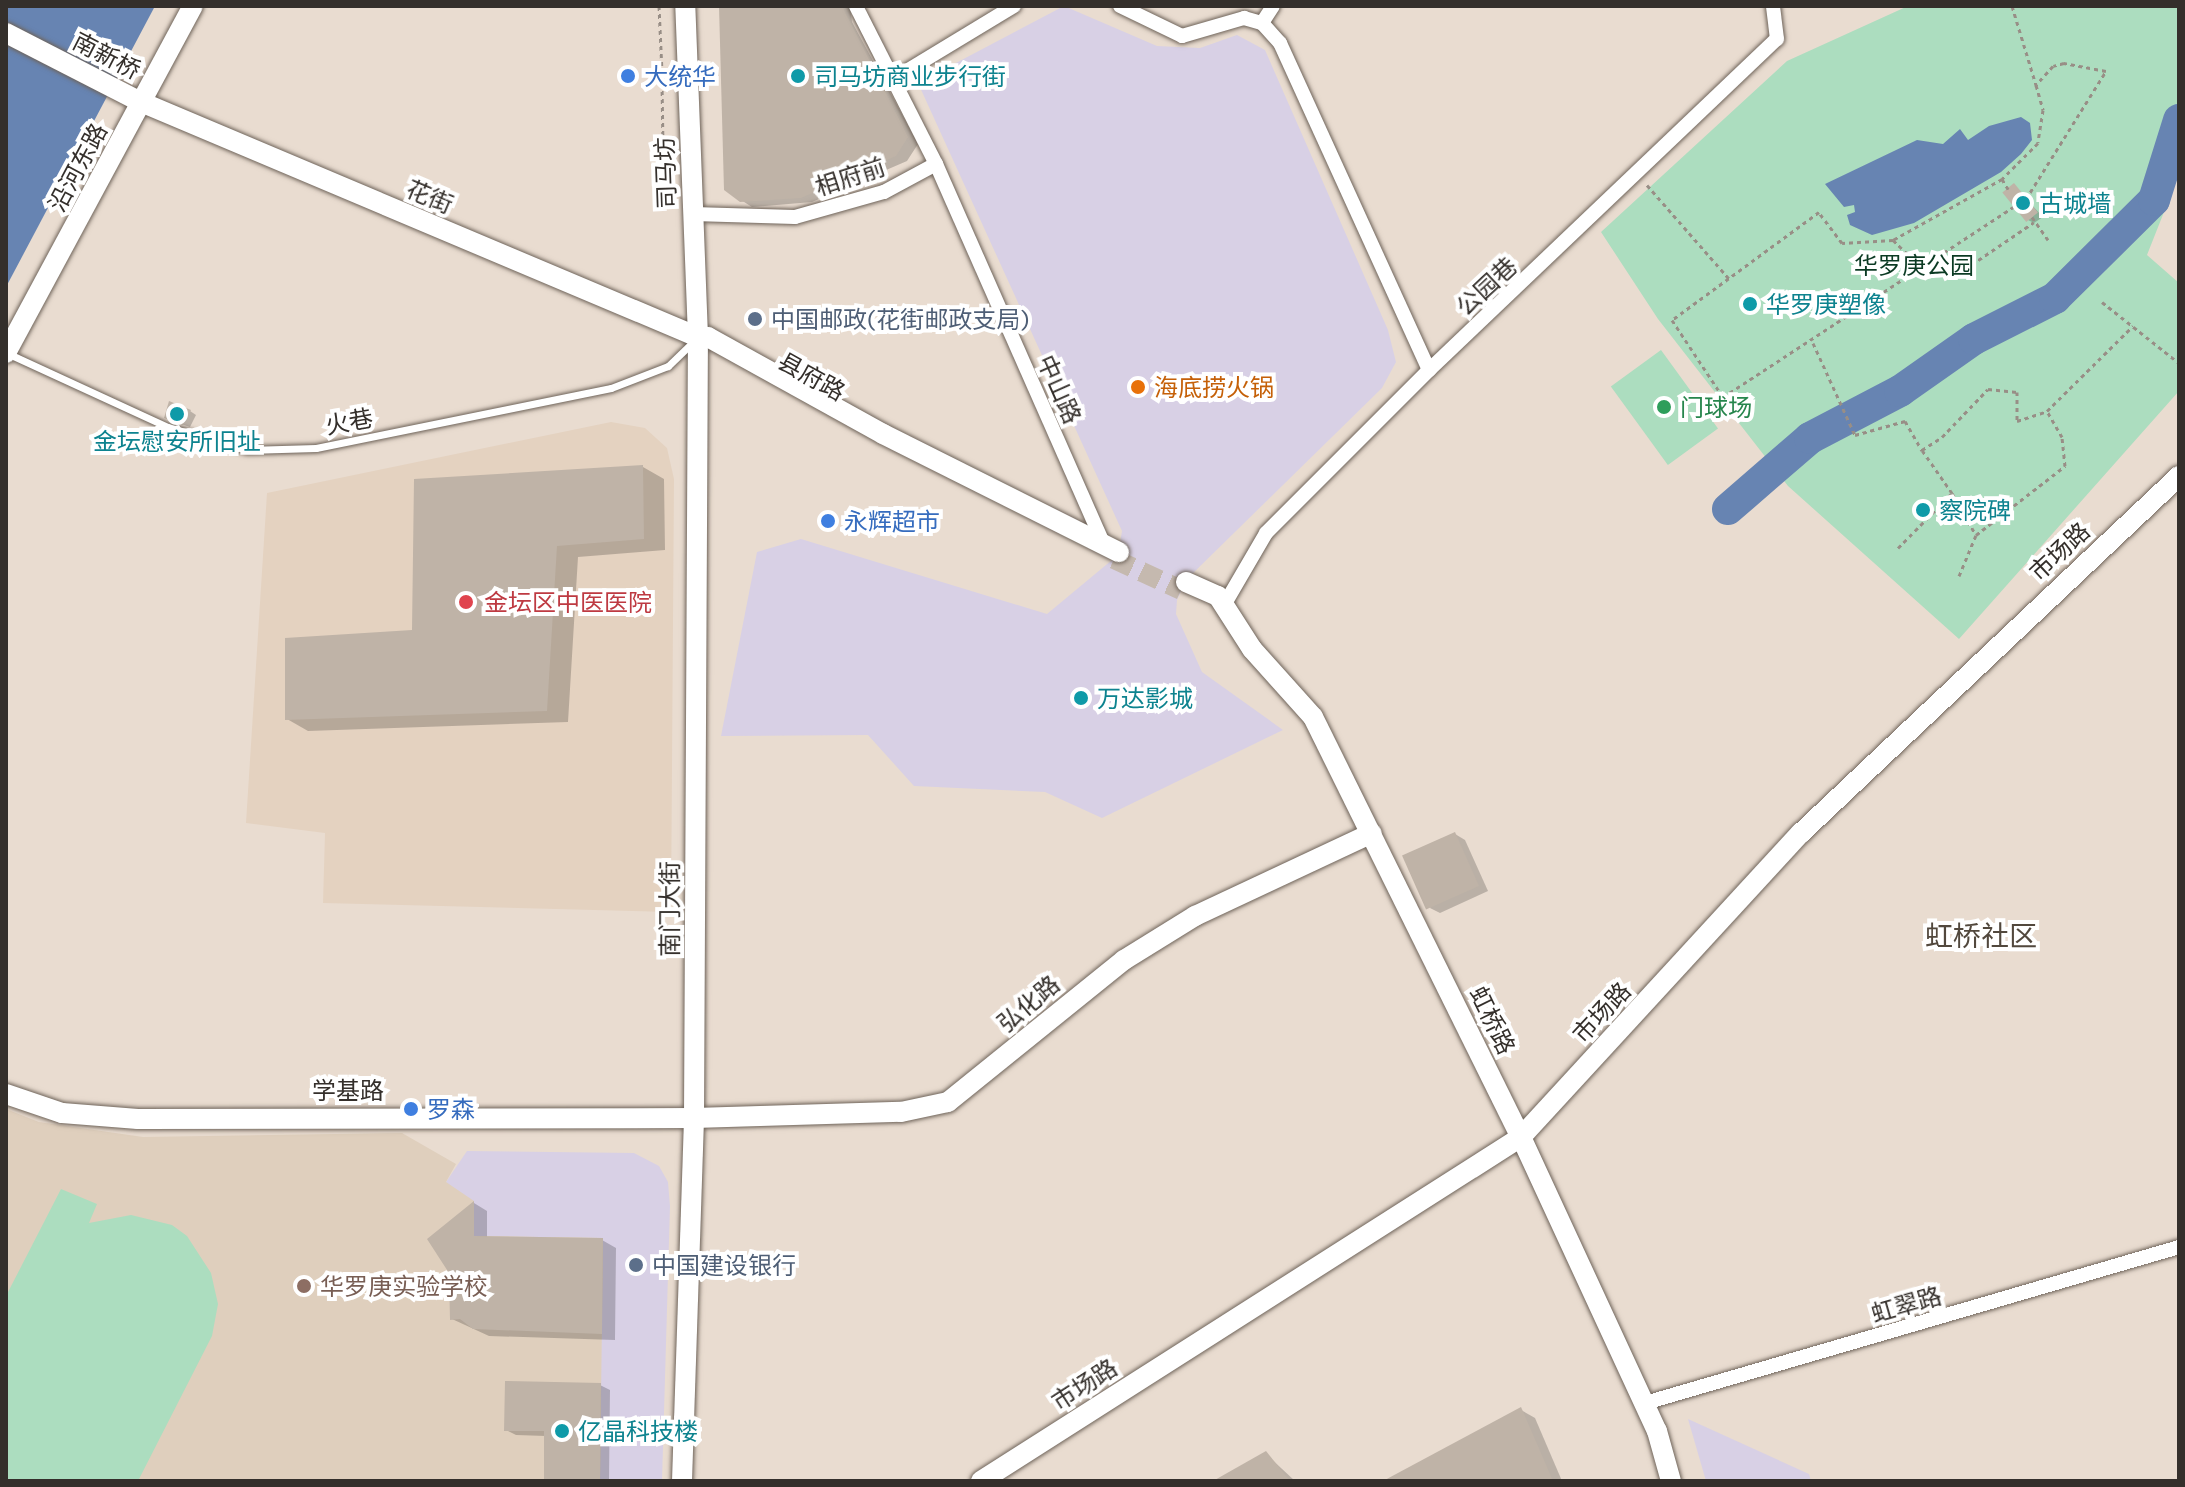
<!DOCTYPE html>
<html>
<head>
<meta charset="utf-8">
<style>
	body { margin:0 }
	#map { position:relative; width:2185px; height:1487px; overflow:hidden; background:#e9dcd0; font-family:Commissioner,"Noto Sans SC",sans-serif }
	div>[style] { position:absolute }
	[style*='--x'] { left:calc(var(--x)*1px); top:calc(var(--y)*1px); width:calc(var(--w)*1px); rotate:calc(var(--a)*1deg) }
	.commercial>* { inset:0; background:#d8d0e5 }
	.built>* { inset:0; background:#e4d2c0 }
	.education>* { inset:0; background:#dfcfbd }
	.green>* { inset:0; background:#acddbf; transform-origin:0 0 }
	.water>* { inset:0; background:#6784b2 }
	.shadow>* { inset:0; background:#0003 }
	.river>* { height:32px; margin:-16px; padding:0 16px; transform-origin:16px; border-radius:16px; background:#6784b2 }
	.building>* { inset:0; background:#bfb3a7; transform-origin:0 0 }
	.secondary-tunnel>* { height:20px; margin-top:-10px; transform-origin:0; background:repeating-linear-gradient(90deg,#c5b9af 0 20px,transparent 0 30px) }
	.path>* { height:3px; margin-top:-1.5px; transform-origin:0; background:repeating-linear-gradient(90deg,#988e86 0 4px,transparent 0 8px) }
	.roads { filter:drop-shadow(0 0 2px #6e6359) drop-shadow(0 0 2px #6e6359) }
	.lane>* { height:7px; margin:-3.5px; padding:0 3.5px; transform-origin:3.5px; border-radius:3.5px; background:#fff }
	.street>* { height:14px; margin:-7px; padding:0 7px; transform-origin:7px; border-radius:7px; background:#fff }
	.secondary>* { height:20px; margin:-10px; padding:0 10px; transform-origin:10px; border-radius:10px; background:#fff }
	.dots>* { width:22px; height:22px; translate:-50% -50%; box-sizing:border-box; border:4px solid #fff; border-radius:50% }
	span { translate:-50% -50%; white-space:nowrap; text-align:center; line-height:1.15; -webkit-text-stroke:8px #fff; paint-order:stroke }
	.street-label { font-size:24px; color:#342f2b }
	.shop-label { font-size:24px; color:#366cbe }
	.left { translate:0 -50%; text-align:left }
	.culture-label { font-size:24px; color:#0d838f }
	.park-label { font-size:24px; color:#0b3a23 }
	.service-label { font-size:24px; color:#4e5e75 }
	.food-label { font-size:24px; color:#c56008 }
	.leisure-label { font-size:24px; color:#27864d }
	.health-label { font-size:24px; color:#be3a42 }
	.education-label { font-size:24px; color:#785e54 }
	.quarter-label { font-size:28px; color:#52483d }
	.frame { position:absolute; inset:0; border:8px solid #342f2b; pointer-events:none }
</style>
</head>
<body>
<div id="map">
	<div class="commercial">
		<i style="clip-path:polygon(1064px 6px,1157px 46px,1200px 48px,1237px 35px,1265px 50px,1388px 330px,1396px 362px,1382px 388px,1187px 579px,1177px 600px,1176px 614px,1202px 672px,1283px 730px,1102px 818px,1045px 792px,914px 786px,868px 735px,721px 736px,757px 552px,801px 539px,1047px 614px,1118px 555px,1122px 531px,918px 83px)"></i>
		<i style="clip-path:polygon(467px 1151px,634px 1153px,659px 1166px,668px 1182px,670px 1206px,662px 1481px,600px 1481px,602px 1238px,474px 1236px,446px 1182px)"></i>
		<i style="clip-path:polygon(1688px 1419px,1809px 1474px,1811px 1481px,1706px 1481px)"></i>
	</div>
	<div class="built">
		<i style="clip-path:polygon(611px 422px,645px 428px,667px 448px,674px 479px,671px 912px,323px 903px,325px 833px,246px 823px,267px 493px)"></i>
	</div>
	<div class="education">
		<i style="clip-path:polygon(6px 1109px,39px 1122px,143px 1137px,402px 1133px,456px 1164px,446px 1182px,474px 1201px,474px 1236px,603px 1238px,600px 1481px,6px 1481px)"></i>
	</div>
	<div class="green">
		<i style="clip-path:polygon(1908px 6px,2179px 6px,2179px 174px,2147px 255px,2179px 283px,2179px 391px,1959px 639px,1788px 486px,1658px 319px,1601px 232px,1787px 61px)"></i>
		<i style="left:1661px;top:350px;width:97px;height:62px;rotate:54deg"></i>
		<i style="clip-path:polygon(61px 1189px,97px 1204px,89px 1223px,131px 1215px,172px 1225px,187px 1236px,211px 1273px,218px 1304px,212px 1336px,138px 1481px,6px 1481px,6px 1296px)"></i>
	</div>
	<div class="water">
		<i style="clip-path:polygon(6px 6px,155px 6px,6px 287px)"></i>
		<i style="clip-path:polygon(2021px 117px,2030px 123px,2032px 140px,2021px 154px,2001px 172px,1914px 223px,1872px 235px,1850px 225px,1847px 215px,1855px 212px,1854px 205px,1844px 207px,1825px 184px,1917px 140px,1943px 144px,1960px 129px,1968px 140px,1989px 126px)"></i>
	</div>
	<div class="shadow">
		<i style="clip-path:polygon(721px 6px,850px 6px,852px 22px,918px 144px,907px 161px,812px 202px,752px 207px,741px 200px)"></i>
		<i style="clip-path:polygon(2014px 186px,2043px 217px,2034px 223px,2028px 220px)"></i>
		<i style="clip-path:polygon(190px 411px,196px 415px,190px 427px,172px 421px)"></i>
		<i style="clip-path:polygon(643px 467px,664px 479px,665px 550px,578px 557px,568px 722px,308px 731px,287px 719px)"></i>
		<i style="clip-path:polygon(1455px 834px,1465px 840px,1488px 891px,1440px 913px,1430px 908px)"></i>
		<i style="clip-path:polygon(474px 1203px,487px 1211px,487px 1238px,602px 1240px,616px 1248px,615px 1340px,489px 1336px,452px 1319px)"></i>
		<i style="clip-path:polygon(600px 1385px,610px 1390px,609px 1481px,546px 1481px,546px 1436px,516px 1435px,506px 1430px)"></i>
		<i style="clip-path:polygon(1521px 1410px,1535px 1418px,1562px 1481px,1387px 1481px)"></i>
		<i style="clip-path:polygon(1266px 1454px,1295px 1481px,1217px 1481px)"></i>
	</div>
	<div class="river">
		<i style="--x:1728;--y:509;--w:108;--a:-40.9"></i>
		<i style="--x:1810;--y:438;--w:102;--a:-27.6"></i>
		<i style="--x:1900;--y:391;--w:90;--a:-35.1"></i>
		<i style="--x:1974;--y:339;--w:91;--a:-26.8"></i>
		<i style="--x:2055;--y:298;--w:139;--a:-44.7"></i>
		<i style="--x:2154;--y:200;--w:84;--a:-72.6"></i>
	</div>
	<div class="building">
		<i style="clip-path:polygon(719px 6px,842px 6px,908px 137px,896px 156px,801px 198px,740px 202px,724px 190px)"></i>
		<i style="left:2014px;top:183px;width:38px;height:15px;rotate:51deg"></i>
		<i style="clip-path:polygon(169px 401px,191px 410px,183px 425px,164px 418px)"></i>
		<i style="clip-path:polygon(643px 465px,644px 539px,557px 546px,547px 711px,285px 720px,285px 638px,412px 630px,414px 479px)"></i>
		<i style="left:1455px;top:832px;width:59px;height:58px;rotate:66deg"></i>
		<i style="clip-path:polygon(474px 1201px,474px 1236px,603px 1238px,602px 1334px,473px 1329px,460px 1319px,450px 1320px,449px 1273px,427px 1239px)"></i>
		<i style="clip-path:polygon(505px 1381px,601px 1383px,600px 1481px,544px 1481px,544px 1431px,504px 1431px)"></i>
		<i style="clip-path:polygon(1521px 1407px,1553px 1481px,1383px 1481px)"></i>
		<i style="clip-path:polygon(1266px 1451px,1290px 1481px,1213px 1481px)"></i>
	</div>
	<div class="secondary-tunnel">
		<i style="--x:1114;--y:559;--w:74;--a:24.8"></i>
	</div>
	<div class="path">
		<i style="--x:659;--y:6;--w:66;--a:87.4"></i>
		<i style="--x:2012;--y:6;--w:83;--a:73.1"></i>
		<i style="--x:2036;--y:85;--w:26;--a:74"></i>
		<i style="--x:2043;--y:110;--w:33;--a:99"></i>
		<i style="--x:2038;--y:143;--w:51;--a:135"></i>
		<i style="--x:2002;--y:179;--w:125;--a:150.8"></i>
		<i style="--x:1893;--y:240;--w:51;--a:176.6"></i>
		<i style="--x:1842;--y:243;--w:39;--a:-127"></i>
		<i style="--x:1819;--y:212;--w:182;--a:143.7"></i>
		<i style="--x:1672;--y:320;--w:92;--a:56.5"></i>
		<i style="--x:1723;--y:397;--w:362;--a:-33.2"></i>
		<i style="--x:2026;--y:199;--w:151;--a:-58"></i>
		<i style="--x:2106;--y:71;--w:43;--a:-169.2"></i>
		<i style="--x:2064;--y:63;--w:11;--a:165"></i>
		<i style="--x:2053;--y:66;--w:25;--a:132"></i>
		<i style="--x:662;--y:83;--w:61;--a:89.1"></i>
		<i style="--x:2002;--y:179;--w:12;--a:59"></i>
		<i style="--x:1647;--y:185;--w:128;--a:48.8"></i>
		<i style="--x:2032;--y:217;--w:28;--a:55"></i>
		<i style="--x:1893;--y:240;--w:40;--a:44"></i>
		<i style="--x:1922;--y:268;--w:32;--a:18"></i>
		<i style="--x:1952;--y:278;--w:99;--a:-34.3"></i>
		<i style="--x:2102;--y:302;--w:98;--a:38.4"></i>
		<i style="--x:1813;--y:343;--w:101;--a:65.5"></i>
		<i style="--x:1855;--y:435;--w:52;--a:-15.6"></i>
		<i style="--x:1905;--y:421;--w:34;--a:60"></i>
		<i style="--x:1922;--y:450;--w:24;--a:-33"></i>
		<i style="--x:1942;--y:437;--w:66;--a:-46.2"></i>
		<i style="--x:1988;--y:389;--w:29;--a:6"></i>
		<i style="--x:2017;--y:392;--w:29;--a:90"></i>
		<i style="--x:2017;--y:421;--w:32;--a:-18"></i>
		<i style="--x:2047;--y:411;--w:121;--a:-44.7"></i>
		<i style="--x:1952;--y:493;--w:48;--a:60.3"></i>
		<i style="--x:1898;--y:548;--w:77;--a:-45.5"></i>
		<i style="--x:1952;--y:493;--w:52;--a:-124.9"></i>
		<i style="--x:1959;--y:576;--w:44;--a:-67.5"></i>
		<i style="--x:1976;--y:535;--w:113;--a:-37.8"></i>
		<i style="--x:2065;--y:466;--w:29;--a:-96"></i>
		<i style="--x:2062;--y:437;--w:30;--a:-120"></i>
	</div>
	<div class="roads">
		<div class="lane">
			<i style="--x:9;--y:354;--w:175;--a:24.7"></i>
			<i style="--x:168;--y:427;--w:82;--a:16.2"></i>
			<i style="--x:247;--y:450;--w:69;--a:-1.7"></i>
			<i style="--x:316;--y:448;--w:301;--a:-11.5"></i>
			<i style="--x:611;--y:388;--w:61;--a:-21.1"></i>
			<i style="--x:668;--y:366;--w:35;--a:-44"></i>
		</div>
		<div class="street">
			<i style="--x:1120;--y:6;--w:69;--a:25.8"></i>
			<i style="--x:1182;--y:36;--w:65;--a:-16.2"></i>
			<i style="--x:1244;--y:18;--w:19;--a:16"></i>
			<i style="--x:1262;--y:23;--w:27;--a:48"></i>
			<i style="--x:1280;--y:43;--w:359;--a:65.5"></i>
			<i style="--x:1262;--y:23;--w:20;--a:-57"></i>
			<i style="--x:890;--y:81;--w:145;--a:-31.2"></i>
			<i style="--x:936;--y:164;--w:416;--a:66.2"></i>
			<i style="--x:693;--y:214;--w:102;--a:1.7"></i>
			<i style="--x:795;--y:217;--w:92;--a:-15.7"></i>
			<i style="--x:884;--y:192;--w:59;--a:-28.3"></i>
			<i style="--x:936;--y:164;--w:177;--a:-116.9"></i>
			<i style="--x:1223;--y:607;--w:86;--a:-59.8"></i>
			<i style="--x:1266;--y:533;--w:231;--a:-45"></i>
			<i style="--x:1429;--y:370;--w:480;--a:-43.6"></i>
			<i style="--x:1777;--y:39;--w:33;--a:-97"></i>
			<i style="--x:1645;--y:1403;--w:556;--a:-16.28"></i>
		</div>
		<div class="secondary">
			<i style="--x:6;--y:33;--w:152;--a:27.1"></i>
			<i style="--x:141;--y:102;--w:605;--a:22.88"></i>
			<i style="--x:698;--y:337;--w:10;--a:0"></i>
			<i style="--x:708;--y:337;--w:200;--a:29"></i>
			<i style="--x:883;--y:434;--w:264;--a:26.6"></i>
			<i style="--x:6;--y:353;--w:394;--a:-61.7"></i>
			<i style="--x:1186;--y:582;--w:35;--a:24"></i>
			<i style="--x:1218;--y:596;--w:63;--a:57.3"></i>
			<i style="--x:1252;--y:649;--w:91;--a:48.1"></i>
			<i style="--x:1313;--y:717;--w:469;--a:63.7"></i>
			<i style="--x:1521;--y:1137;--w:324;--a:65.2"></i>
			<i style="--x:1657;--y:1431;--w:52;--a:74.4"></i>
			<i style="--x:6;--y:1094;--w:59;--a:18.7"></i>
			<i style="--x:62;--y:1113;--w:76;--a:4.5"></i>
			<i style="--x:138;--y:1119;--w:556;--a:-0.1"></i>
			<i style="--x:694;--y:1118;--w:207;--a:-1.7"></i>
			<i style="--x:901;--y:1112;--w:48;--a:-12"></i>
			<i style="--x:948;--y:1102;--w:226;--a:-38.9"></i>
			<i style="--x:1124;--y:960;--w:84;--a:-31.8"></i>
			<i style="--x:1195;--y:916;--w:195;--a:-25.1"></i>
			<i style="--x:682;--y:1481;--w:363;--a:-88.1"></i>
			<i style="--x:694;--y:1118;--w:781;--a:-89.71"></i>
			<i style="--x:698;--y:337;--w:331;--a:-92.2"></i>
			<i style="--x:981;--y:1481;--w:640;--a:-32.5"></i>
			<i style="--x:1521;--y:1137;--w:413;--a:-47.4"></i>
			<i style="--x:1801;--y:833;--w:520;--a:-43.36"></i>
		</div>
	</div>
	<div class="dots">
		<i style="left:628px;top:76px;background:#3f7fe0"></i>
		<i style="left:798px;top:76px;background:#0f9aa8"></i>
		<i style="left:2023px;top:203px;background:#0f9aa8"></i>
		<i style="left:1750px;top:304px;background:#0f9aa8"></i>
		<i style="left:755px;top:319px;background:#5c6f8a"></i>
		<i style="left:1138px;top:387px;background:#e8710a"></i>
		<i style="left:1664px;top:407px;background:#2e9e5b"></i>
		<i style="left:177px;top:414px;background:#0f9aa8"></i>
		<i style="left:1923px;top:510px;background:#0f9aa8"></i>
		<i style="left:828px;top:521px;background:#3f7fe0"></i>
		<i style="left:466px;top:602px;background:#e0444e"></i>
		<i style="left:1081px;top:698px;background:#0f9aa8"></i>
		<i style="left:411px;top:1109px;background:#3f7fe0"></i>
		<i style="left:636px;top:1265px;background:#5c6f8a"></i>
		<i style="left:304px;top:1286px;background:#8d6e63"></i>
		<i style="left:562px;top:1431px;background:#0f9aa8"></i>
	</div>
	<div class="street-label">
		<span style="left:107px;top:55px;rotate:27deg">南新桥</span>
		<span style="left:77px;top:167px;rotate:-62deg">沿河东路</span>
		<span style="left:665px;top:173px;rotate:-92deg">司马坊</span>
		<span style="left:850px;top:176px;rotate:-18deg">相府前</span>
		<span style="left:430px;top:196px;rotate:23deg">花街</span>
		<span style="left:1486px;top:286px;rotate:-43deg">公园巷</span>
		<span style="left:812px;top:376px;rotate:29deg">县府路</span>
		<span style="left:1060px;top:389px;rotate:66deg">中山路</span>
		<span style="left:349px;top:421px;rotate:-10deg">火巷</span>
		<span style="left:2059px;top:551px;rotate:-43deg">市场路</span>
		<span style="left:669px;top:909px;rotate:-90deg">南门大街</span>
		<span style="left:1028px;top:1003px;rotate:-40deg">弘化路</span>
		<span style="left:1601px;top:1012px;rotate:-47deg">市场路</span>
		<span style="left:1493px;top:1020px;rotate:64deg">虹桥路</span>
		<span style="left:348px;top:1090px">学基路</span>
		<span style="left:1906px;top:1304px;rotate:-16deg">虹翠路</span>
		<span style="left:1084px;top:1384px;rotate:-33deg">市场路</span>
	</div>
	<div class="shop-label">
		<span class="left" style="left:644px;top:76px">大统华</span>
		<span class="left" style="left:844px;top:521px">永辉超市</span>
		<span class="left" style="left:427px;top:1109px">罗森</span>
	</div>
	<div class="culture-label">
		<span class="left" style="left:814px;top:76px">司马坊商业步行街</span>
		<span class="left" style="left:2039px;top:203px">古城墙</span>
		<span class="left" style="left:1766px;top:304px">华罗庚塑像</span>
		<span style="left:177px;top:441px">金坛慰安所旧址</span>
		<span class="left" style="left:1939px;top:510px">察院碑</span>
		<span class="left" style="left:1097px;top:698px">万达影城</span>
		<span class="left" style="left:578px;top:1431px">亿晶科技楼</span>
	</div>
	<div class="park-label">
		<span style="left:1914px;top:265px">华罗庚公园</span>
	</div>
	<div class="service-label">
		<span class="left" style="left:771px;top:319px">中国邮政(花街邮政支局)</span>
		<span class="left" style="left:652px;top:1265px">中国建设银行</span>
	</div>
	<div class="food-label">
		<span class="left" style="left:1154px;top:387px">海底捞火锅</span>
	</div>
	<div class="leisure-label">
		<span class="left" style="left:1680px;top:407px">门球场</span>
	</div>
	<div class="health-label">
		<span class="left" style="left:484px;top:602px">金坛区中医医院</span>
	</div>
	<div class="education-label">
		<span class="left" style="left:320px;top:1286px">华罗庚实验学校</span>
	</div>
	<div class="quarter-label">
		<span style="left:1981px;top:935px">虹桥社区</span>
	</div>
	<div class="frame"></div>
</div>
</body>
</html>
